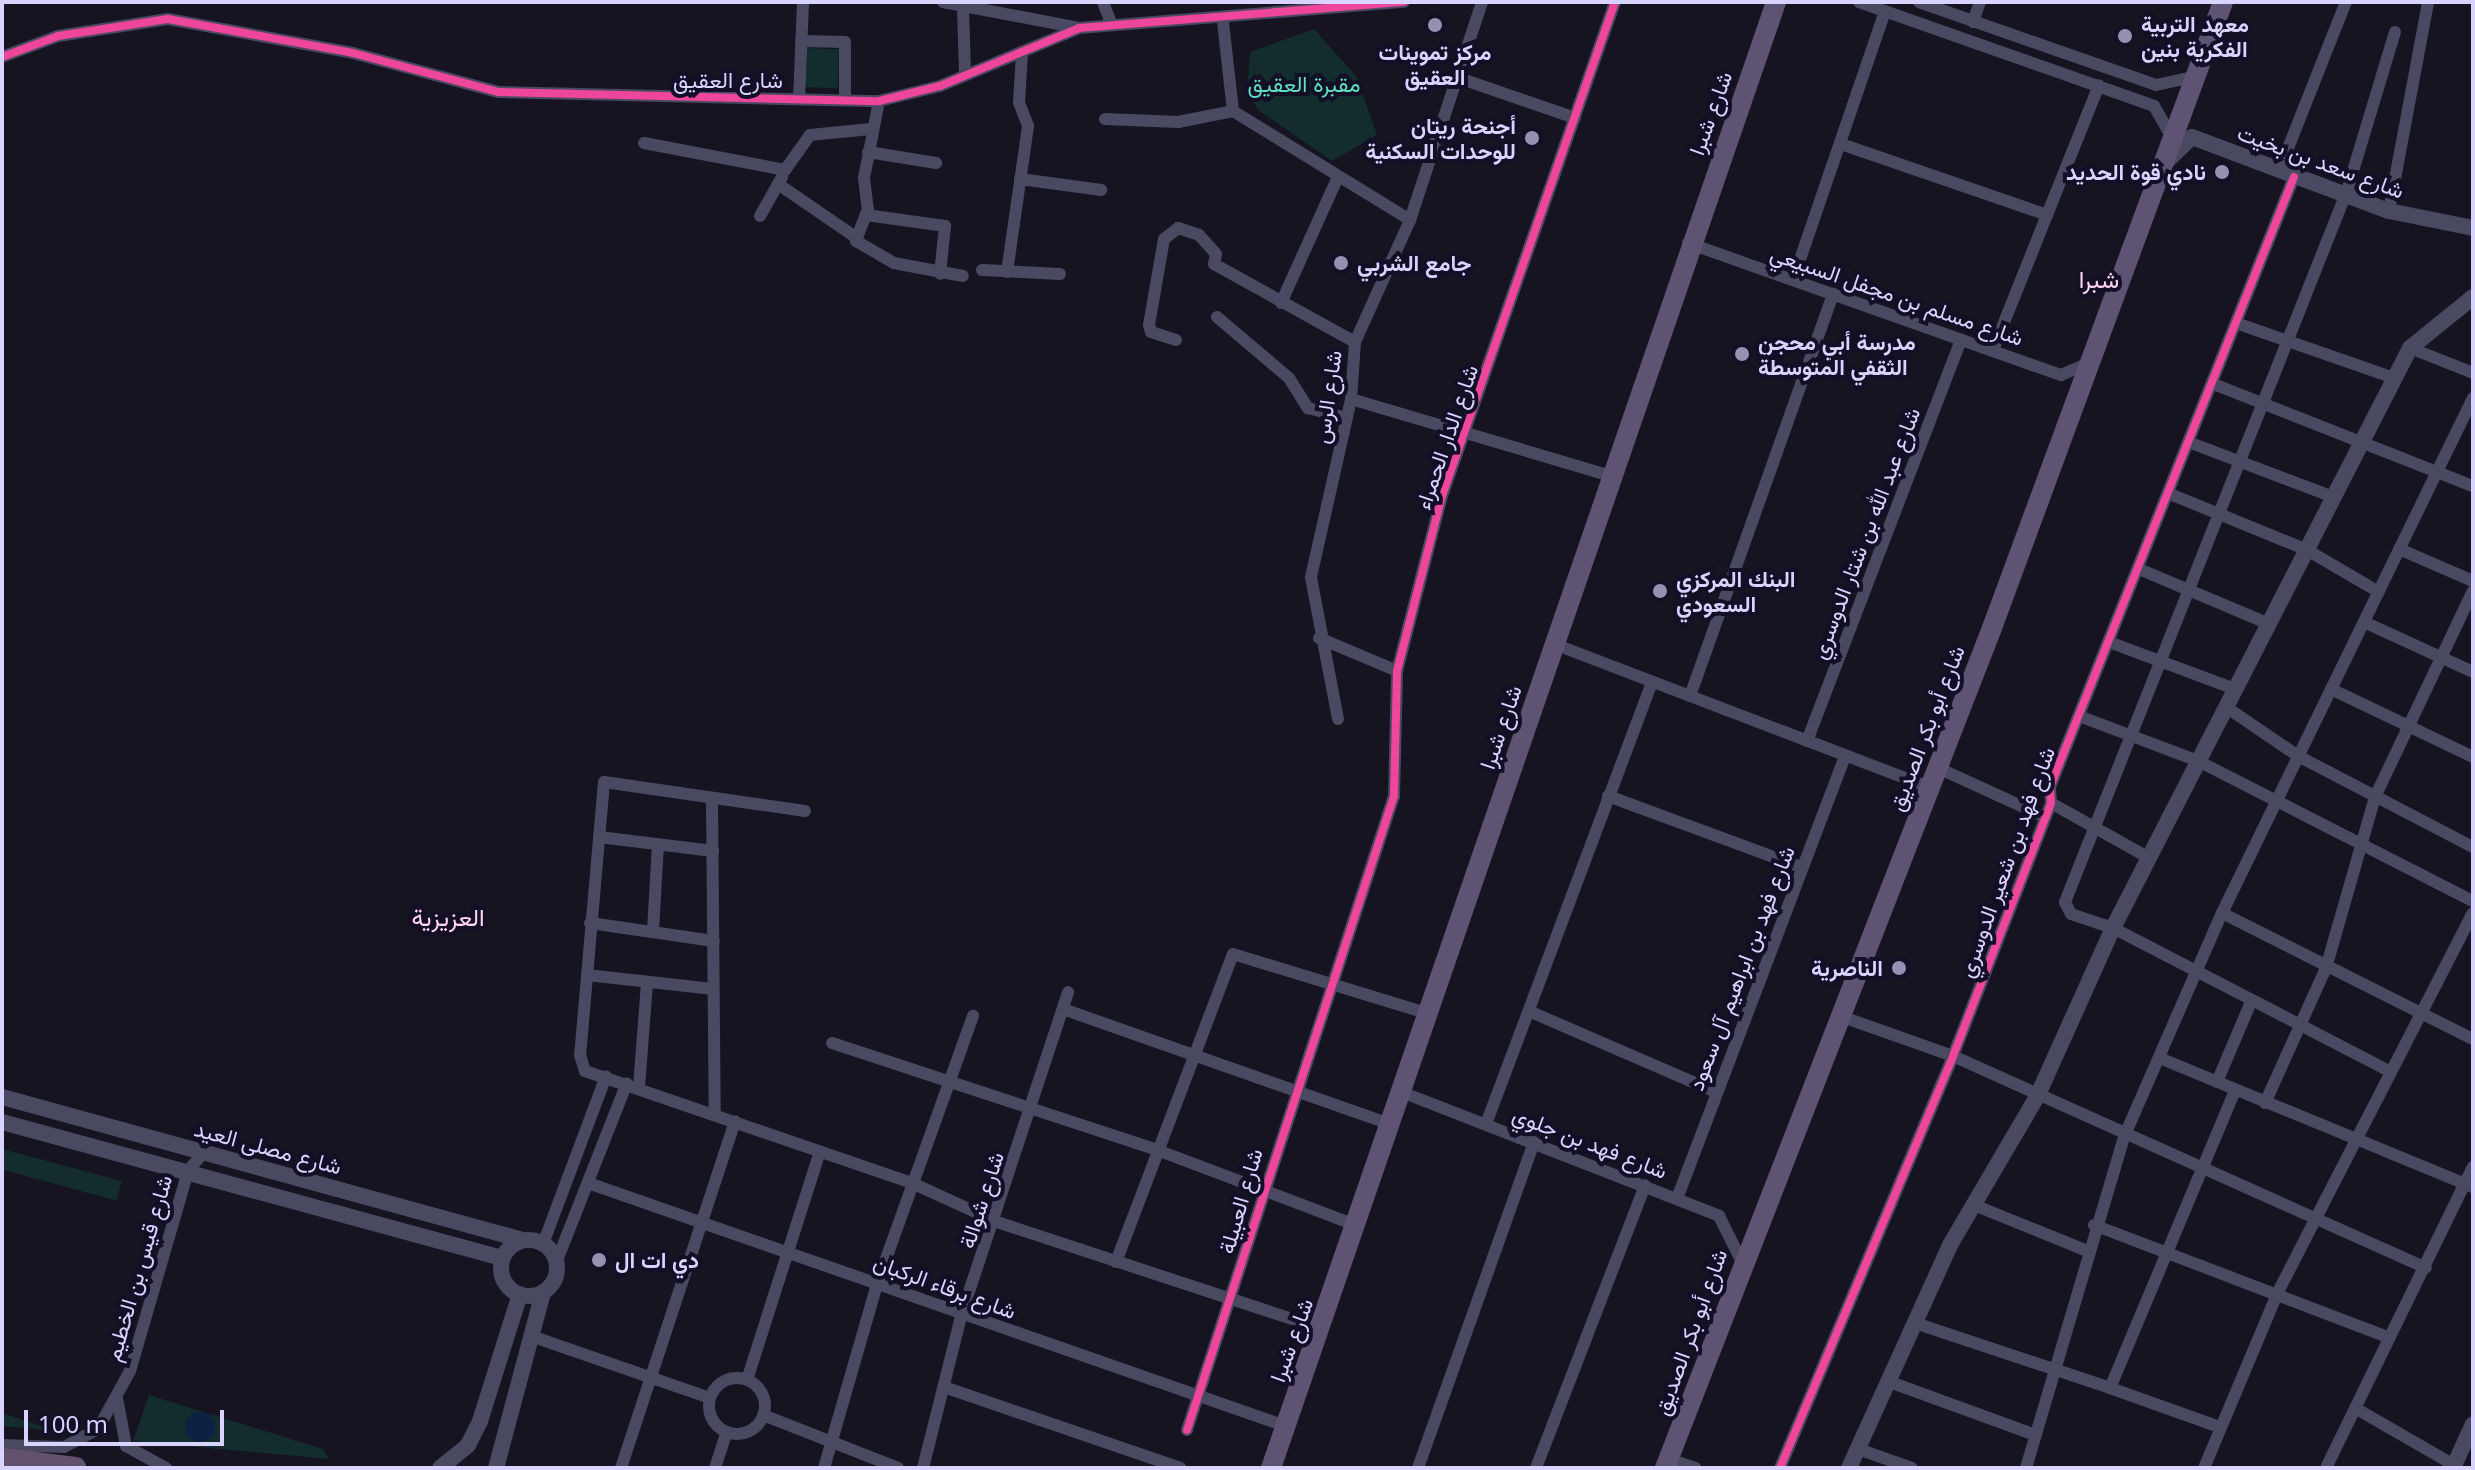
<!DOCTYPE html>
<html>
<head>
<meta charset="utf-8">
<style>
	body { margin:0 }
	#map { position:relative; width:2475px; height:1470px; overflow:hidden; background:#161421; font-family:"Noto Sans",Vazirmatn,sans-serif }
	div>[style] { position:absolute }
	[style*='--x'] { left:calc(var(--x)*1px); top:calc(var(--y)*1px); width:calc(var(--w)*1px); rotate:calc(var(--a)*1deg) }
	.green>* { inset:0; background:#132c2d; transform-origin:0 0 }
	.water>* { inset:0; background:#0d2144 }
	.round { border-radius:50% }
	.minor>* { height:12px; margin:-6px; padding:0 6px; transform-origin:6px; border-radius:6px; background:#4a4962 }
	.minor>.ring { margin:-6px; padding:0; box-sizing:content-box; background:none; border:12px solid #4a4962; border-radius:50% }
	.tertiary>* { height:16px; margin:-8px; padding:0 8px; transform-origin:8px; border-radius:8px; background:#4a4962 }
	.tertiary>.ring { margin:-8px; padding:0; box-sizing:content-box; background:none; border:16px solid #4a4962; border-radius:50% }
	.primary>* { height:20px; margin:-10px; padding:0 10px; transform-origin:10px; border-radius:10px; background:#5e5373 }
	.trunk>* { height:22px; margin:-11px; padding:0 11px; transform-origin:11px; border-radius:11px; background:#62526e }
	.cycleway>* { height:8px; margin:-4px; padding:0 4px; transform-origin:4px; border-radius:4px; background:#ed469a }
	.dots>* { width:22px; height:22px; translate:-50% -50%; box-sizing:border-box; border:4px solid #130f26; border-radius:50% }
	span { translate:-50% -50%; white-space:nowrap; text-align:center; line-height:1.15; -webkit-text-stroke:8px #130f26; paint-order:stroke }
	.poi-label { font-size:22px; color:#d9d4ff; font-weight:700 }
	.left { translate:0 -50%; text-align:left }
	.right { translate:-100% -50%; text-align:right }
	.street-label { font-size:22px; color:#d9d4ff }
	.park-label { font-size:22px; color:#5fe0c0 }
	.neighbourhood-label { font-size:24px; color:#ffd6f0 }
	.frame { position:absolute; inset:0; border:4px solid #d9d4ff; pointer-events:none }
	.scale { position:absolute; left:24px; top:1410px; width:200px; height:36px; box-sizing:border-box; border:4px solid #d9d4ff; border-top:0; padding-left:10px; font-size:24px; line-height:28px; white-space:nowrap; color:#d9d4ff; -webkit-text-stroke:6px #130f26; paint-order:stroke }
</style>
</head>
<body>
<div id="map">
	<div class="green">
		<i style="clip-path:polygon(1314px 29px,1356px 76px,1377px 135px,1332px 161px,1258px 110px,1247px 92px,1250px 52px)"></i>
		<i style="left:805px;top:48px;width:34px;height:39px;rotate:2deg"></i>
		<i style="left:2px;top:1149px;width:124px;height:20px;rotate:15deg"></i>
		<i style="clip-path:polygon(evenodd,149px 1395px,323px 1449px,329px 1459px,133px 1441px,149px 1395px,195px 1413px,210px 1415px,214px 1433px,207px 1440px,189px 1437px,187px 1419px,195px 1413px)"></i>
		<i style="clip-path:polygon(2px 1413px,48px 1428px,49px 1430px,2px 1426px)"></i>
	</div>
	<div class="water">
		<i class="round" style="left:185px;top:1412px;width:30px;height:30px"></i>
	</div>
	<div class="minor">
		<i style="--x:943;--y:2;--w:138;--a:10.8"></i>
		<i style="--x:1103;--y:2;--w:22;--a:69"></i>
		<i style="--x:1859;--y:2;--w:313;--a:19.4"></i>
		<i style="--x:2154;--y:106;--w:40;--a:60.3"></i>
		<i style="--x:1919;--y:2;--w:251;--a:19.3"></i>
		<i style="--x:2156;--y:85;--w:40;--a:-12"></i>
		<i style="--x:963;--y:7;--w:67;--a:88.3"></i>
		<i style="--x:1223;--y:22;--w:90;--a:83.6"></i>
		<i style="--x:1233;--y:111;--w:208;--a:31.6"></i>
		<i style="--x:1973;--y:22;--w:21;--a:-71"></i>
		<i style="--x:801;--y:41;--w:44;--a:1.3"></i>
		<i style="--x:845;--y:42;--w:56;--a:90"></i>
		<i style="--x:2;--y:57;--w:60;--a:-20.6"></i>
		<i style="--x:58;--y:36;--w:111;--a:-8.8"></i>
		<i style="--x:168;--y:19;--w:188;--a:10.4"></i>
		<i style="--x:353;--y:53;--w:151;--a:15"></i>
		<i style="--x:499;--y:92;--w:380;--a:1.4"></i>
		<i style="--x:879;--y:101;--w:63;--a:-13.8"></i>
		<i style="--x:940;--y:86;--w:151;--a:-22.6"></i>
		<i style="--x:1079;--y:28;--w:326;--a:-4.6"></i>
		<i style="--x:1456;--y:77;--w:126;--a:19"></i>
		<i style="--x:799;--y:99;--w:97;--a:-87.6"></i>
		<i style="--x:879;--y:101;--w:78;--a:101"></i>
		<i style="--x:864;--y:178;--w:31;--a:83"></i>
		<i style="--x:868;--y:209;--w:34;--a:111"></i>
		<i style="--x:856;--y:241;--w:44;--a:30.1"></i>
		<i style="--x:894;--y:263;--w:70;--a:10.7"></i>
		<i style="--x:1105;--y:119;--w:73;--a:2.4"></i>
		<i style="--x:1178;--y:122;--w:56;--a:-11.3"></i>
		<i style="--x:644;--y:143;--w:144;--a:10.8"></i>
		<i style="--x:785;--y:170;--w:43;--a:-54.5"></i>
		<i style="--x:810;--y:135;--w:61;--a:-5.6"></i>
		<i style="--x:1841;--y:144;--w:218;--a:19"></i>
		<i style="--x:868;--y:152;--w:69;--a:9.2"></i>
		<i style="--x:2279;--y:171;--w:182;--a:-68.4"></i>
		<i style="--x:1020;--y:179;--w:82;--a:7.7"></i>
		<i style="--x:778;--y:184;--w:96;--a:34.4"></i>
		<i style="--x:2389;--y:211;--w:213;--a:-79.4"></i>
		<i style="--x:866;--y:215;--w:80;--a:7.9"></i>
		<i style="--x:945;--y:226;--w:48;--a:95.9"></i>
		<i style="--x:760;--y:216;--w:45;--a:-60.6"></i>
		<i style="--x:1688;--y:243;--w:396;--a:19.5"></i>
		<i style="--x:2061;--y:375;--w:33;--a:-23"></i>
		<i style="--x:982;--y:270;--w:78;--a:2.9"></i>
		<i style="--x:1007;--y:272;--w:148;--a:-81.8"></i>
		<i style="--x:1028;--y:126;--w:25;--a:-111"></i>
		<i style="--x:1019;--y:103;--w:50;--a:-86.6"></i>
		<i style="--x:1793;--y:280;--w:283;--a:-71.1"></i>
		<i style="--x:1281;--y:303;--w:138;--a:-65.7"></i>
		<i style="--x:1217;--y:317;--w:94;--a:40.3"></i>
		<i style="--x:1289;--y:378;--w:36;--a:58"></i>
		<i style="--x:1308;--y:408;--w:40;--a:14.4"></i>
		<i style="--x:2236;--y:323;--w:167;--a:19.2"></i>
		<i style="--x:1176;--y:340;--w:26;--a:-162"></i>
		<i style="--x:1151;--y:332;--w:7;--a:-106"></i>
		<i style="--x:1149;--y:325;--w:87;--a:-80.1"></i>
		<i style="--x:1164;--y:239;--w:18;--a:-38"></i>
		<i style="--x:1178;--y:228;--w:22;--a:18"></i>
		<i style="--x:1199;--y:235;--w:25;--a:48"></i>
		<i style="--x:1216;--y:254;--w:10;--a:101"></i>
		<i style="--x:1214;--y:264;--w:161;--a:29"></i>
		<i style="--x:2410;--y:348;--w:68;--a:21.6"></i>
		<i style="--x:1993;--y:350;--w:285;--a:-68.2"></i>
		<i style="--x:2216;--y:385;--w:276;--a:21.5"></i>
		<i style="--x:1351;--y:399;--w:271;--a:16.5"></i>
		<i style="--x:2191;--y:443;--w:152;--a:20.8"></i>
		<i style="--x:2170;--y:494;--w:148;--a:22.2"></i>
		<i style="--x:2307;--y:550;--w:83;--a:30.3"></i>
		<i style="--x:2399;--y:549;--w:81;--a:23.4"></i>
		<i style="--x:2139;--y:569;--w:141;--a:22.9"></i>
		<i style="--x:2364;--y:622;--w:120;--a:24.6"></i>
		<i style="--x:1319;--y:638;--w:85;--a:22.9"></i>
		<i style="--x:2109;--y:642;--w:134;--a:20.5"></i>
		<i style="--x:1554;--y:644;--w:400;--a:20.9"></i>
		<i style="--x:2331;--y:689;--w:157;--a:25.6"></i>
		<i style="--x:1690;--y:696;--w:427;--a:-70.4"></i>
		<i style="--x:2226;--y:707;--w:87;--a:34.2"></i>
		<i style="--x:2298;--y:756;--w:197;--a:27.5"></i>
		<i style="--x:2079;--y:716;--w:127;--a:20.7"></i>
		<i style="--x:2198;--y:761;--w:309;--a:27"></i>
		<i style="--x:1338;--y:719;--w:145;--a:-100.8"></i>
		<i style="--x:1311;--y:577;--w:182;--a:-77.3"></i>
		<i style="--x:1351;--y:399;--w:57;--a:-86"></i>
		<i style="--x:1355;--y:342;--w:134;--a:-65.7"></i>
		<i style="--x:1410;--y:220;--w:230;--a:-71.7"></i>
		<i style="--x:1807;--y:741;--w:430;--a:-69"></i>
		<i style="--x:1936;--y:767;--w:120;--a:24.6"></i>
		<i style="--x:1608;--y:796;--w:206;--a:20.2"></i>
		<i style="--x:712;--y:801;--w:313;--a:89.5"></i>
		<i style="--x:2051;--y:803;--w:112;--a:29.3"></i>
		<i style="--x:805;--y:811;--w:203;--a:-171.8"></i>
		<i style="--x:604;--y:782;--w:274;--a:95"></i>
		<i style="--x:580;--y:1055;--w:17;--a:73"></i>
		<i style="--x:585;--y:1071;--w:346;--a:18.9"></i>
		<i style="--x:912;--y:1183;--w:94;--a:24.6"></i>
		<i style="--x:997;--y:1222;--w:342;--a:18.2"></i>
		<i style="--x:599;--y:837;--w:115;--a:7"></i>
		<i style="--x:2222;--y:913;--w:281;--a:26.7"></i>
		<i style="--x:590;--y:923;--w:125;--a:8.3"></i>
		<i style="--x:653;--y:931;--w:86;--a:-86.7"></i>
		<i style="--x:587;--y:975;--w:127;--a:6.3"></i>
		<i style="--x:1063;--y:1009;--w:346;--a:19.4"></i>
		<i style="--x:1531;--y:1012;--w:202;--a:23.4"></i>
		<i style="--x:1843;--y:1017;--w:117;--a:19.5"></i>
		<i style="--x:1953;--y:1056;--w:518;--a:24.14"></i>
		<i style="--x:832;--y:1043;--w:342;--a:18.2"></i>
		<i style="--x:1157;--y:1150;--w:213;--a:20.7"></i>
		<i style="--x:2162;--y:1059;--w:336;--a:22.4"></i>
		<i style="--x:2391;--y:1072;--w:313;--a:-152.6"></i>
		<i style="--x:2113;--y:928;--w:44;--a:-161.6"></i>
		<i style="--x:2071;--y:914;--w:13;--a:-117"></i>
		<i style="--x:2065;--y:902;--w:765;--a:-68.37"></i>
		<i style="--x:2347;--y:191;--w:166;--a:-73.2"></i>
		<i style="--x:2217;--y:1082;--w:87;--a:-67"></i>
		<i style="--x:639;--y:1087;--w:103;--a:-85.6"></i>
		<i style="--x:1399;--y:1091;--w:344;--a:21.3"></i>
		<i style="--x:1719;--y:1216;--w:49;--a:63.4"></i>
		<i style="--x:2265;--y:1103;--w:148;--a:-65.7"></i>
		<i style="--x:2326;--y:968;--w:178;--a:-74"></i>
		<i style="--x:2375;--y:797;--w:228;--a:-64.6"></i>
		<i style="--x:1486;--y:1124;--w:472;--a:-69.4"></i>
		<i style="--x:591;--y:1184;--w:735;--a:19.22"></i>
		<i style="--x:1678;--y:1196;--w:471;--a:-69.2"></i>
		<i style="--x:1974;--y:1205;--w:120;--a:22.1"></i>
		<i style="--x:2094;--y:1225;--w:311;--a:20.9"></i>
		<i style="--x:543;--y:1244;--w:179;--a:-69.4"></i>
		<i style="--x:1116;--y:1262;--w:329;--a:-69.2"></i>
		<i style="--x:1233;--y:954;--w:202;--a:17"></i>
		<i style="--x:556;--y:1263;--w:193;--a:-68.5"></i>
		<i style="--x:1915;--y:1323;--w:206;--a:18.4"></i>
		<i style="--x:2110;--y:1388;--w:323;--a:-67.2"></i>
		<i style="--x:531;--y:1336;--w:189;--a:19.1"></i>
		<i class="ring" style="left:709px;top:1378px;width:44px;height:44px"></i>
		<i style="--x:747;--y:1380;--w:240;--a:-72.3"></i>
		<i style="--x:1887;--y:1381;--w:158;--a:20"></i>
		<i style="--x:944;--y:1387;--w:250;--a:18.9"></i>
		<i style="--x:2110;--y:1388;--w:114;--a:19.6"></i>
		<i style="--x:117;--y:1398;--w:49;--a:79.4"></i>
		<i style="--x:126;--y:1446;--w:46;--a:28.8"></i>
		<i style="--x:2355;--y:1408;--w:114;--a:29.9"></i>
		<i style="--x:763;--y:1415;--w:145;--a:21.4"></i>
		<i style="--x:1187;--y:1430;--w:667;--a:-71.92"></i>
		<i style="--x:1394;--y:796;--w:125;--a:-88.6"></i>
		<i style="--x:1397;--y:671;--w:181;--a:-75.6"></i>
		<i style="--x:1442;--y:496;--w:523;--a:-70.7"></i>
		<i style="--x:2;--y:1445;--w:62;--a:1.8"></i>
		<i style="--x:64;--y:1447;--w:38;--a:-28"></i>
		<i style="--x:98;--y:1429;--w:66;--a:-61.1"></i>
		<i style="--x:130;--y:1371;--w:208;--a:-73.8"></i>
		<i style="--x:188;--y:1171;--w:25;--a:-50"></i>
		<i style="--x:1858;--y:1449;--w:57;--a:19.4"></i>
		<i style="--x:1668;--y:1459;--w:29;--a:18"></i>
		<i style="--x:621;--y:1468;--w:365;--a:-71.8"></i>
		<i style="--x:715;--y:1468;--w:38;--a:-72"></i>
		<i style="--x:824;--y:1468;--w:191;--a:-73.9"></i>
		<i style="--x:877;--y:1284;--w:285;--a:-70.3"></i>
		<i style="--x:923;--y:1468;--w:160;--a:-75.9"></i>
		<i style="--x:962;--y:1313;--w:338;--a:-71.7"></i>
		<i style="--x:1418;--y:1468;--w:346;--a:-70.4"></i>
		<i style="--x:1536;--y:1468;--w:303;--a:-68.9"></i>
		<i style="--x:1780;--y:1468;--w:447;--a:-67.2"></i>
		<i style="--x:1953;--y:1056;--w:271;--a:-68.8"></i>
		<i style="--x:2051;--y:803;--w:16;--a:-94"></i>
		<i style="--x:2050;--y:787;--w:657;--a:-68.2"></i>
		<i style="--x:2026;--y:1468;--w:345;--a:-73.5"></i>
		<i style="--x:2124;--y:1137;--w:244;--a:-66.4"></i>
		<i style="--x:2222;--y:913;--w:573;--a:-64.02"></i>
		<i style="--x:2204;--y:1468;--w:191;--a:-67.2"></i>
		<i style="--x:2278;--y:1292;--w:426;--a:-62.8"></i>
		<i style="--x:2326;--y:1468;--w:335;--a:-64"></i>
	</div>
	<div class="tertiary">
		<i style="--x:2166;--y:162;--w:36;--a:-44"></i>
		<i style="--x:2192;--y:137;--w:210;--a:20.6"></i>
		<i style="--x:2389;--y:211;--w:86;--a:11.4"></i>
		<i style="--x:2;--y:1097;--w:540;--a:15.35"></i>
		<i style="--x:2;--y:1122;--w:518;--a:15.22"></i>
		<i class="ring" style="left:501px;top:1240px;width:40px;height:40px"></i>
		<i style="--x:440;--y:1468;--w:36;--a:-39"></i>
		<i style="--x:468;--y:1445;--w:27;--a:-63"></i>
		<i style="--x:480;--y:1421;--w:133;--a:-72.5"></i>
		<i style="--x:496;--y:1468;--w:182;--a:-75"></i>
		<i style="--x:1849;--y:1468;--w:245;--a:-65.6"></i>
		<i style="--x:1950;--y:1245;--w:172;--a:-59.6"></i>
		<i style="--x:2037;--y:1097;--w:185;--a:-65.8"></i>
		<i style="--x:2113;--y:928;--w:652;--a:-62.88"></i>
		<i style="--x:2410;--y:348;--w:81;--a:-39"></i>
		<i style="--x:2453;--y:1468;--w:48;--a:-65.6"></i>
	</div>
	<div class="primary">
		<i style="--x:1271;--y:1468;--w:1551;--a:-70.99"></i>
		<i style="--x:1665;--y:1468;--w:901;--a:-68.73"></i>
		<i style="--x:1992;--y:628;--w:667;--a:-69.75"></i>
	</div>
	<div class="trunk">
		<i style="--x:2;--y:1459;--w:74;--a:7"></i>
	</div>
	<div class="cycleway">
		<i style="--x:2;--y:57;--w:60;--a:-20.6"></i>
		<i style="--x:58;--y:36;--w:111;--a:-8.8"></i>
		<i style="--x:168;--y:19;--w:188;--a:10.4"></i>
		<i style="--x:353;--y:53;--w:151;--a:15"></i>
		<i style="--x:499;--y:92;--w:380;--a:1.4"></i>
		<i style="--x:879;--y:101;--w:63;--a:-13.8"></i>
		<i style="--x:940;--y:86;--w:151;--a:-22.6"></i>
		<i style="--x:1079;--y:28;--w:326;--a:-4.6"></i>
		<i style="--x:1187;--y:1430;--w:667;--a:-71.92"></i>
		<i style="--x:1394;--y:796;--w:125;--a:-88.6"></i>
		<i style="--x:1397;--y:671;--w:181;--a:-75.6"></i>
		<i style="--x:1442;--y:496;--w:523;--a:-70.7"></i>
		<i style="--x:1780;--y:1468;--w:447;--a:-67.2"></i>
		<i style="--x:1953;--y:1056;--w:271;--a:-68.8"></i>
		<i style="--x:2051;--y:803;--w:16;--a:-94"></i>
		<i style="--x:2050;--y:787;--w:657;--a:-68.2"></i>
	</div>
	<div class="dots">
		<i style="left:1435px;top:25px;background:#9591b1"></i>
		<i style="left:2125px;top:36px;background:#9591b1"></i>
		<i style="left:1532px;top:138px;background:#9591b1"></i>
		<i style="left:2222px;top:172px;background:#9591b1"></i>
		<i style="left:1341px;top:263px;background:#9591b1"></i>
		<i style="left:1742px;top:354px;background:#9591b1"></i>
		<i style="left:1660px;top:591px;background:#9591b1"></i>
		<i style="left:1899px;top:968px;background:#9591b1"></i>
		<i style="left:599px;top:1260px;background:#9591b1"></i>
	</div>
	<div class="poi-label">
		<span class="left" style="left:2141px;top:36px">معهد التربية<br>الفكرية بنين</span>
		<span style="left:1435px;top:64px">مركز تموينات<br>العقيق</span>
		<span class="right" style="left:1516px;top:138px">أجنحة ريتان<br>للوحدات السكنية</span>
		<span class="right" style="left:2206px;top:172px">نادي قوة الحديد</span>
		<span class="left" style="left:1357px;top:263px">جامع الشربي</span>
		<span class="left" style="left:1758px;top:354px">مدرسة أبي محجن<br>الثقفي المتوسطة</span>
		<span class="left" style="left:1676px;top:591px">البنك المركزي<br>السعودي</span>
		<span class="right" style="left:1883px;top:968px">الناصرية</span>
		<span class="left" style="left:615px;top:1260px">دي ات ال</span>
	</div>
	<div class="street-label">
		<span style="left:728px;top:80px">شارع العقيق</span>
		<span style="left:1710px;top:113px;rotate:-70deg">شارع شبرا</span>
		<span style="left:2321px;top:161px;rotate:20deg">شارع سعد بن بخيت</span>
		<span style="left:1897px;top:295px;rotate:19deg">شارع مسلم بن مجفل السبيعي</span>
		<span style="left:1327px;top:397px;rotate:-82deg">شارع الرس</span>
		<span style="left:1446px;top:437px;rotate:-71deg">شارع الدار الحمراء</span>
		<span style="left:1865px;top:533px;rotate:-69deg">شارع عبد الله بن شتار الدوسري</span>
		<span style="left:1500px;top:727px;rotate:-71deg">شارع شبرا</span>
		<span style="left:1926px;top:728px;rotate:-69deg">شارع أبو بكر الصديق</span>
		<span style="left:2006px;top:862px;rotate:-70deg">شارع فهد بن شعير الدوسري</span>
		<span style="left:1741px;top:968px;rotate:-69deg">شارع فهد بن ابراهيم آل سعود</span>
		<span style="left:1590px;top:1142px;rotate:21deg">شارع فهد بن جلوي</span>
		<span style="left:268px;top:1147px;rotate:15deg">شارع مصلى العيد</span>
		<span style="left:981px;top:1200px;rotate:-72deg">شارع شوالة</span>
		<span style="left:1240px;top:1201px;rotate:-74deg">شارع العبيلة</span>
		<span style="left:138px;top:1268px;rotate:-74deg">شارع قيس بن الخطيم</span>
		<span style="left:945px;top:1286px;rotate:20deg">شارع برقاء الركبان</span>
		<span style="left:1690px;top:1332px;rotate:-70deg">شارع أبو بكر الصديق</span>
		<span style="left:1291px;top:1340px;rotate:-70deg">شارع شبرا</span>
	</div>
	<div class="park-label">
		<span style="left:1304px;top:84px">مقبرة العقيق</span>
	</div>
	<div class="neighbourhood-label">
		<span style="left:2099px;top:279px">شبرا</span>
		<span style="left:448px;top:917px">العزيزية</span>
	</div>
	<div class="frame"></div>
	<div class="scale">100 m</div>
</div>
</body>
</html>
